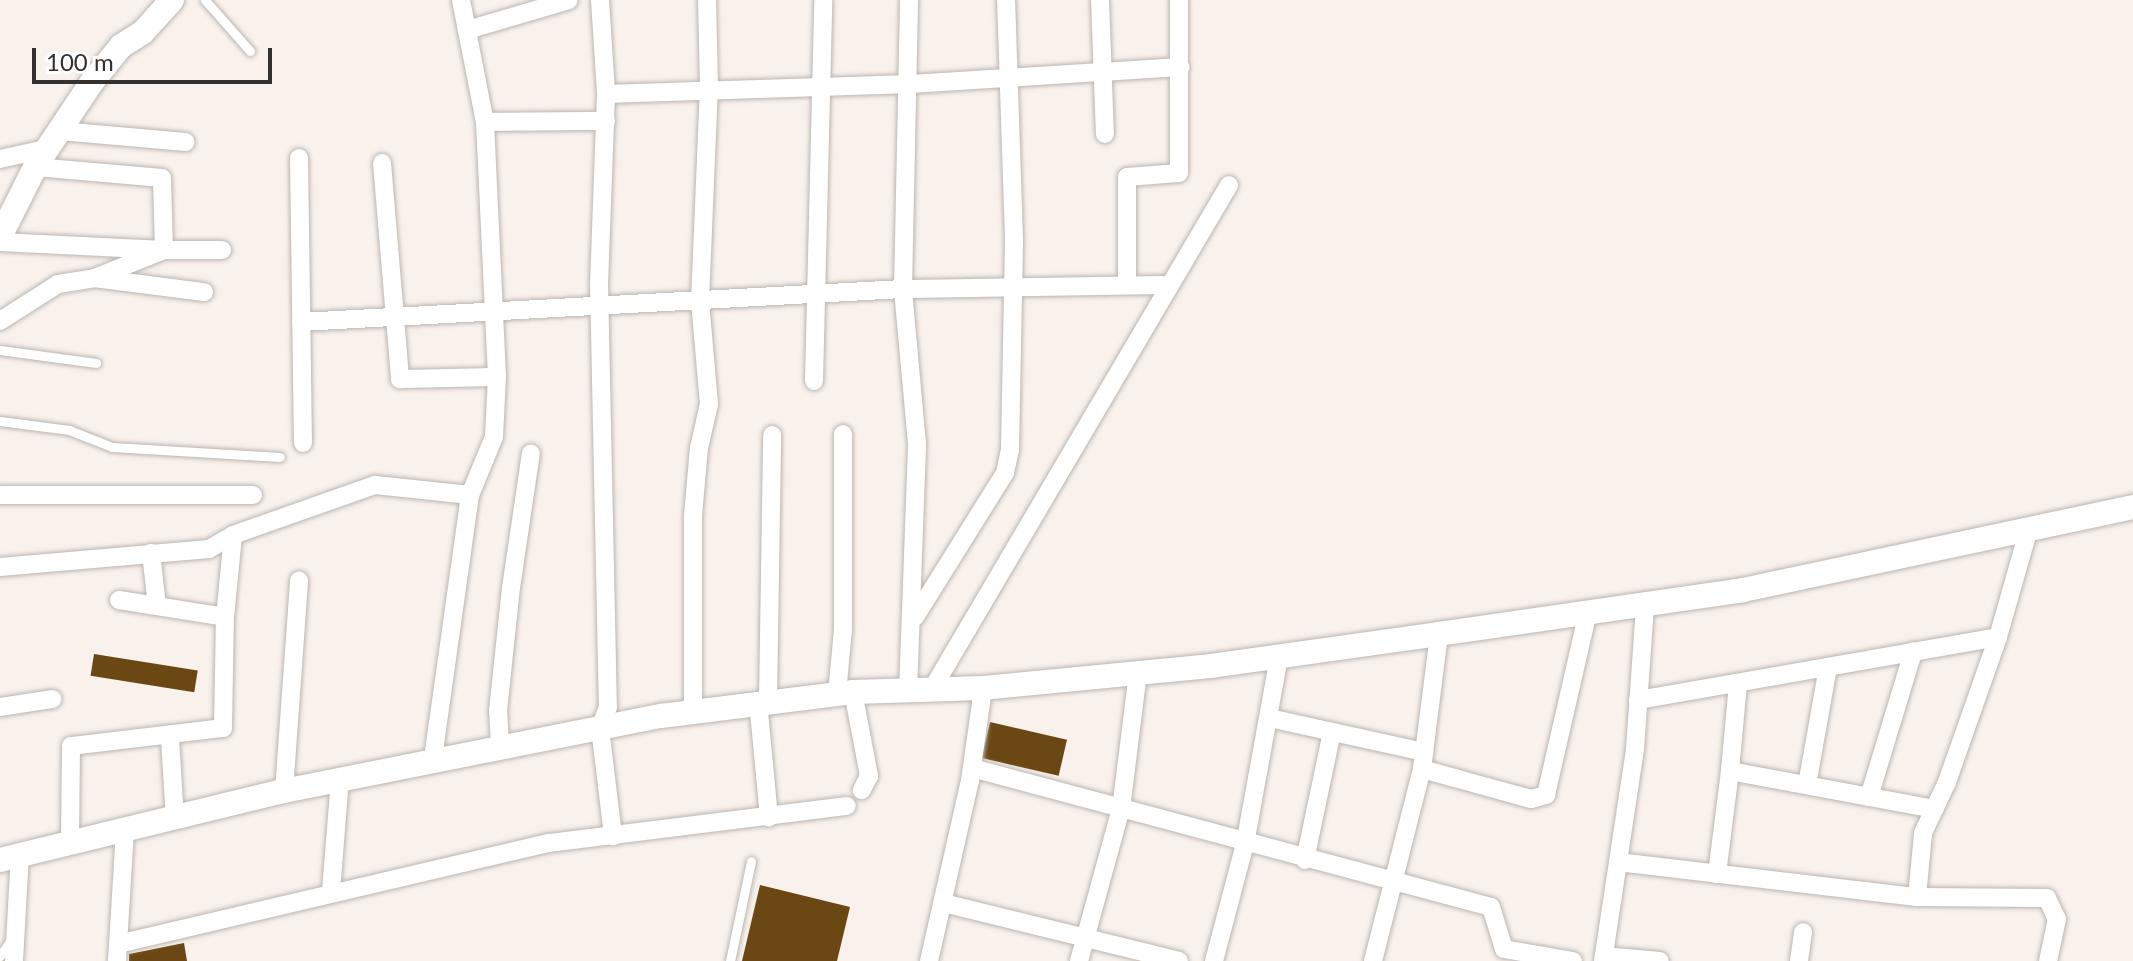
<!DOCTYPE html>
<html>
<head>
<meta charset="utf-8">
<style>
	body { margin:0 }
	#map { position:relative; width:2133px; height:961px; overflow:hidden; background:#f8f1ec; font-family:Lato,sans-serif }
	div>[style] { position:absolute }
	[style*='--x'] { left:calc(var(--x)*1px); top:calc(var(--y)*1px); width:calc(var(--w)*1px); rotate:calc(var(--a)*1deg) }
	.building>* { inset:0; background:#6b4713; transform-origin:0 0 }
	.roads { filter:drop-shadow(0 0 2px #bcb5b0) drop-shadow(0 0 2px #bcb5b0) }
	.service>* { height:9px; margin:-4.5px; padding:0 4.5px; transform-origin:4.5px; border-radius:4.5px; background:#fff }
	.minor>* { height:18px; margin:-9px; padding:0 9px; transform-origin:9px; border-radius:9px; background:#fff }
	.tertiary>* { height:24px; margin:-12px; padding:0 12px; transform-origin:12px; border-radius:12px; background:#fff }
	span { translate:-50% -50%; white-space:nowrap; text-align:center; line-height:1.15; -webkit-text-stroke:8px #fff; paint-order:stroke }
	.scale { position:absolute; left:32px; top:48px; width:240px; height:36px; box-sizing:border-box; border:4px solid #34312f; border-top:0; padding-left:10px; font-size:24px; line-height:28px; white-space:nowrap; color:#34312f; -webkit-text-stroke:6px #fff; paint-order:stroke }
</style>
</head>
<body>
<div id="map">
	<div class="building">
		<i style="left:94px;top:654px;width:105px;height:22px;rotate:9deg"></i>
		<i style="left:990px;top:722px;width:79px;height:37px;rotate:13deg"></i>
		<i style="clip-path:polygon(760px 885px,850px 907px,837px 961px,742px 961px)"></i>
		<i style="clip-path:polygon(184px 943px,187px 961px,129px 961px,129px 954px)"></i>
	</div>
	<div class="roads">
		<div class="service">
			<i style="--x:205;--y:0;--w:68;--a:48.6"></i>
			<i style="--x:0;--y:350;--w:97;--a:7.7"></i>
			<i style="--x:0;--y:421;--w:70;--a:7.4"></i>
			<i style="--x:69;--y:430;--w:46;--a:21.6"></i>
			<i style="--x:112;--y:447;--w:168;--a:3.4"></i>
			<i style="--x:0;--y:956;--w:22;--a:-56"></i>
			<i style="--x:730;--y:961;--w:102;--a:-78.1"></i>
		</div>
		<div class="minor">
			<i style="--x:461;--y:0;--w:124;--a:78.9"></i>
			<i style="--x:485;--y:122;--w:255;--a:87.3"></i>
			<i style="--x:497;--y:377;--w:60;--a:92.9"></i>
			<i style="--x:494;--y:437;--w:63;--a:112.5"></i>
			<i style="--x:600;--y:0;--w:94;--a:86.3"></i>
			<i style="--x:606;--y:94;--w:189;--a:92.1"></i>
			<i style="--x:599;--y:283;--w:424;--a:88.8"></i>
			<i style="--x:608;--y:707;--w:22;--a:111"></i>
			<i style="--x:600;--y:728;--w:109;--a:83.1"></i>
			<i style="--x:1100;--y:0;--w:134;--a:87.9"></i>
			<i style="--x:467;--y:30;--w:106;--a:-16.4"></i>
			<i style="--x:606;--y:94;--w:305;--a:-1.9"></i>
			<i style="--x:911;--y:84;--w:270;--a:-3.6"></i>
			<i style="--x:485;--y:122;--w:121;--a:-0.5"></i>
			<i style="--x:60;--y:131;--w:126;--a:5"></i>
			<i style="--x:299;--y:158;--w:285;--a:89.2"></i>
			<i style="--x:0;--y:159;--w:51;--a:-12.4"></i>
			<i style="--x:382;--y:163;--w:217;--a:85.2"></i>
			<i style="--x:400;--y:379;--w:97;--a:-1.2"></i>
			<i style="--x:0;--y:242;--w:164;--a:2.8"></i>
			<i style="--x:164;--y:250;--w:72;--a:-91.6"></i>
			<i style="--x:162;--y:178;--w:127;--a:-175"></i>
			<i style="--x:97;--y:277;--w:72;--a:-21.9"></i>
			<i style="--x:164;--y:250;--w:58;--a:0"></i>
			<i style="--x:1127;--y:285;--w:108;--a:-90"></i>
			<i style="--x:1127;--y:177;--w:52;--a:-4.4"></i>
			<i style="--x:1179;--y:173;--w:173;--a:-90"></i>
			<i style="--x:0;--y:321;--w:69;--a:-32.5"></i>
			<i style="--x:58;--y:284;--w:36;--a:-9"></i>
			<i style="--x:94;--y:278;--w:111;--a:7.3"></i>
			<i style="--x:301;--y:322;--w:603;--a:-3.14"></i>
			<i style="--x:903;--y:289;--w:266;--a:-0.9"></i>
			<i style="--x:814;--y:381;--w:381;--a:-88.6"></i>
			<i style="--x:0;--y:495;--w:253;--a:0"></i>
			<i style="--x:151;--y:553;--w:53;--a:83.5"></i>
			<i style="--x:0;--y:567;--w:210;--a:-4.9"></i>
			<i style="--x:209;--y:549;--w:28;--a:-30"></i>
			<i style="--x:119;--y:600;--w:107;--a:9.1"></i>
			<i style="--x:915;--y:617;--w:170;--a:-58"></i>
			<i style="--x:1005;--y:473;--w:24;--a:-78"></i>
			<i style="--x:1010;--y:450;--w:211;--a:-88.9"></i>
			<i style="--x:1014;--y:239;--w:239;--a:-91.9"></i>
			<i style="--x:1738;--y:684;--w:87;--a:95.3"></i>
			<i style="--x:1730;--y:771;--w:208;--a:10.5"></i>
			<i style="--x:931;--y:691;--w:587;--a:-59.5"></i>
			<i style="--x:853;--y:692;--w:86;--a:79.2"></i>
			<i style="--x:869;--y:776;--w:16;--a:117"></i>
			<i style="--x:908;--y:692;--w:248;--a:-87.9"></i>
			<i style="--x:917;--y:444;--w:156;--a:-95.2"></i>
			<i style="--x:903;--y:289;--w:289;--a:-88.8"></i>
			<i style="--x:837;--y:694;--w:65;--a:-84.7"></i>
			<i style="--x:843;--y:629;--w:195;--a:-90"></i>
			<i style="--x:768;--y:700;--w:265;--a:-89.1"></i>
			<i style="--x:1638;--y:700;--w:365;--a:-9.9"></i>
			<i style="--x:1998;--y:637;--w:113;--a:-74.1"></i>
			<i style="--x:758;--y:701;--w:117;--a:84.6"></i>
			<i style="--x:0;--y:707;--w:53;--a:-8.7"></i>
			<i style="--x:693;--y:711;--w:195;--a:-90"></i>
			<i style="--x:693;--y:516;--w:68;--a:-85"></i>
			<i style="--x:699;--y:448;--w:45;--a:-77.2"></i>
			<i style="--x:709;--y:404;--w:103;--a:-95"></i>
			<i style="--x:700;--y:301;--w:214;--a:-87.6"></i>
			<i style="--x:709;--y:87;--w:87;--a:-91.3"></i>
			<i style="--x:1269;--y:718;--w:159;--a:12.4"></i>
			<i style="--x:170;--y:738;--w:81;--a:86.5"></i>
			<i style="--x:500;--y:746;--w:35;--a:-93"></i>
			<i style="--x:498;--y:711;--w:124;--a:-84"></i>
			<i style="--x:511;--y:588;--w:136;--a:-81.6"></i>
			<i style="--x:972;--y:768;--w:537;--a:14.99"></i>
			<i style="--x:1491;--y:907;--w:44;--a:72.8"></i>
			<i style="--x:1504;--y:949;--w:70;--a:9.9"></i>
			<i style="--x:1422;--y:769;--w:113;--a:15.4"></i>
			<i style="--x:1531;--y:799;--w:16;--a:-15"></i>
			<i style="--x:1546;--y:795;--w:188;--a:-77.1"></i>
			<i style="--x:1807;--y:785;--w:120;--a:-79.9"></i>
			<i style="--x:284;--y:791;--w:211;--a:-85.9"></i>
			<i style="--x:1869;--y:797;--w:152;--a:-73.1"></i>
			<i style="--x:70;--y:842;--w:96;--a:-89.4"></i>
			<i style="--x:71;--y:746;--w:153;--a:-6.8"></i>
			<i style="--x:223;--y:728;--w:111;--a:-89"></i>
			<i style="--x:225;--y:617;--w:82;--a:-84.4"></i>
			<i style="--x:233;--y:535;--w:151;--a:-19.4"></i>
			<i style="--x:375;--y:485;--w:96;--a:6"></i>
			<i style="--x:470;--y:495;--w:267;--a:98"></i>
			<i style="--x:1305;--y:860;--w:131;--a:-78.1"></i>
			<i style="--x:1618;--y:862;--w:301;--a:6.7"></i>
			<i style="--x:1917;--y:897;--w:130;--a:0.4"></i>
			<i style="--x:2047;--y:898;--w:23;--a:65"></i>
			<i style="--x:2057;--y:919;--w:43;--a:102.1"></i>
			<i style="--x:1717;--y:874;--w:104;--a:-82.8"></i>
			<i style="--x:331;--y:891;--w:112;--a:-85.4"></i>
			<i style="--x:1917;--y:897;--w:64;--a:-84.6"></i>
			<i style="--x:1923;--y:833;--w:56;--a:-64.8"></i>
			<i style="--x:1947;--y:782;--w:154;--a:-70.6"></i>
			<i style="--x:943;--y:903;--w:243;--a:13.8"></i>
			<i style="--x:118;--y:944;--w:443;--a:-13.2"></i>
			<i style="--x:549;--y:843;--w:300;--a:-7.1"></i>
			<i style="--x:1604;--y:956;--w:56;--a:5.1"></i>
			<i style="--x:14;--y:961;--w:106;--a:-86.8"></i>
			<i style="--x:117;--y:961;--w:129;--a:-86.5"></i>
			<i style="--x:929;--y:961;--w:185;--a:-77.2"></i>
			<i style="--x:970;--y:781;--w:94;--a:-82"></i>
			<i style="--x:1079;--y:961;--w:158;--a:-74.6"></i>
			<i style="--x:1121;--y:809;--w:137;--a:-82.9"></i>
			<i style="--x:1214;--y:961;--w:121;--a:-75.2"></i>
			<i style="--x:1245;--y:844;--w:190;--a:-79.7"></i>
			<i style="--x:1373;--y:961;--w:198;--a:-75.7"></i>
			<i style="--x:1422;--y:769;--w:136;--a:-82.8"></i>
			<i style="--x:1603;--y:961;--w:214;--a:-81.4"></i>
			<i style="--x:1635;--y:749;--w:144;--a:-86"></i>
			<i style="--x:1799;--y:961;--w:29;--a:-82"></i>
		</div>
		<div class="tertiary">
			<i style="--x:0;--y:237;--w:78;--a:-63.4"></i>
			<i style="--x:35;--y:167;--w:102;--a:-56.2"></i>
			<i style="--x:92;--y:82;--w:46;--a:-51.1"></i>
			<i style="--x:121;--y:46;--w:26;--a:-32"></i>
			<i style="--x:143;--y:32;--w:43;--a:-47.8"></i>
			<i style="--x:0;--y:860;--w:292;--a:-13.7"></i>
			<i style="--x:284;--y:791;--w:384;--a:-11.3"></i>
			<i style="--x:661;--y:716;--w:193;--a:-7.1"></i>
			<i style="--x:853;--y:692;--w:130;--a:-1.8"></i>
			<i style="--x:983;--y:688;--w:229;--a:-5.5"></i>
			<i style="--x:1211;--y:666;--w:230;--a:-8"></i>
			<i style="--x:1439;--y:634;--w:307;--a:-8.2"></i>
			<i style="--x:1743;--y:590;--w:399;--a:-12"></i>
		</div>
	</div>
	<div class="scale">100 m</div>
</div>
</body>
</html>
